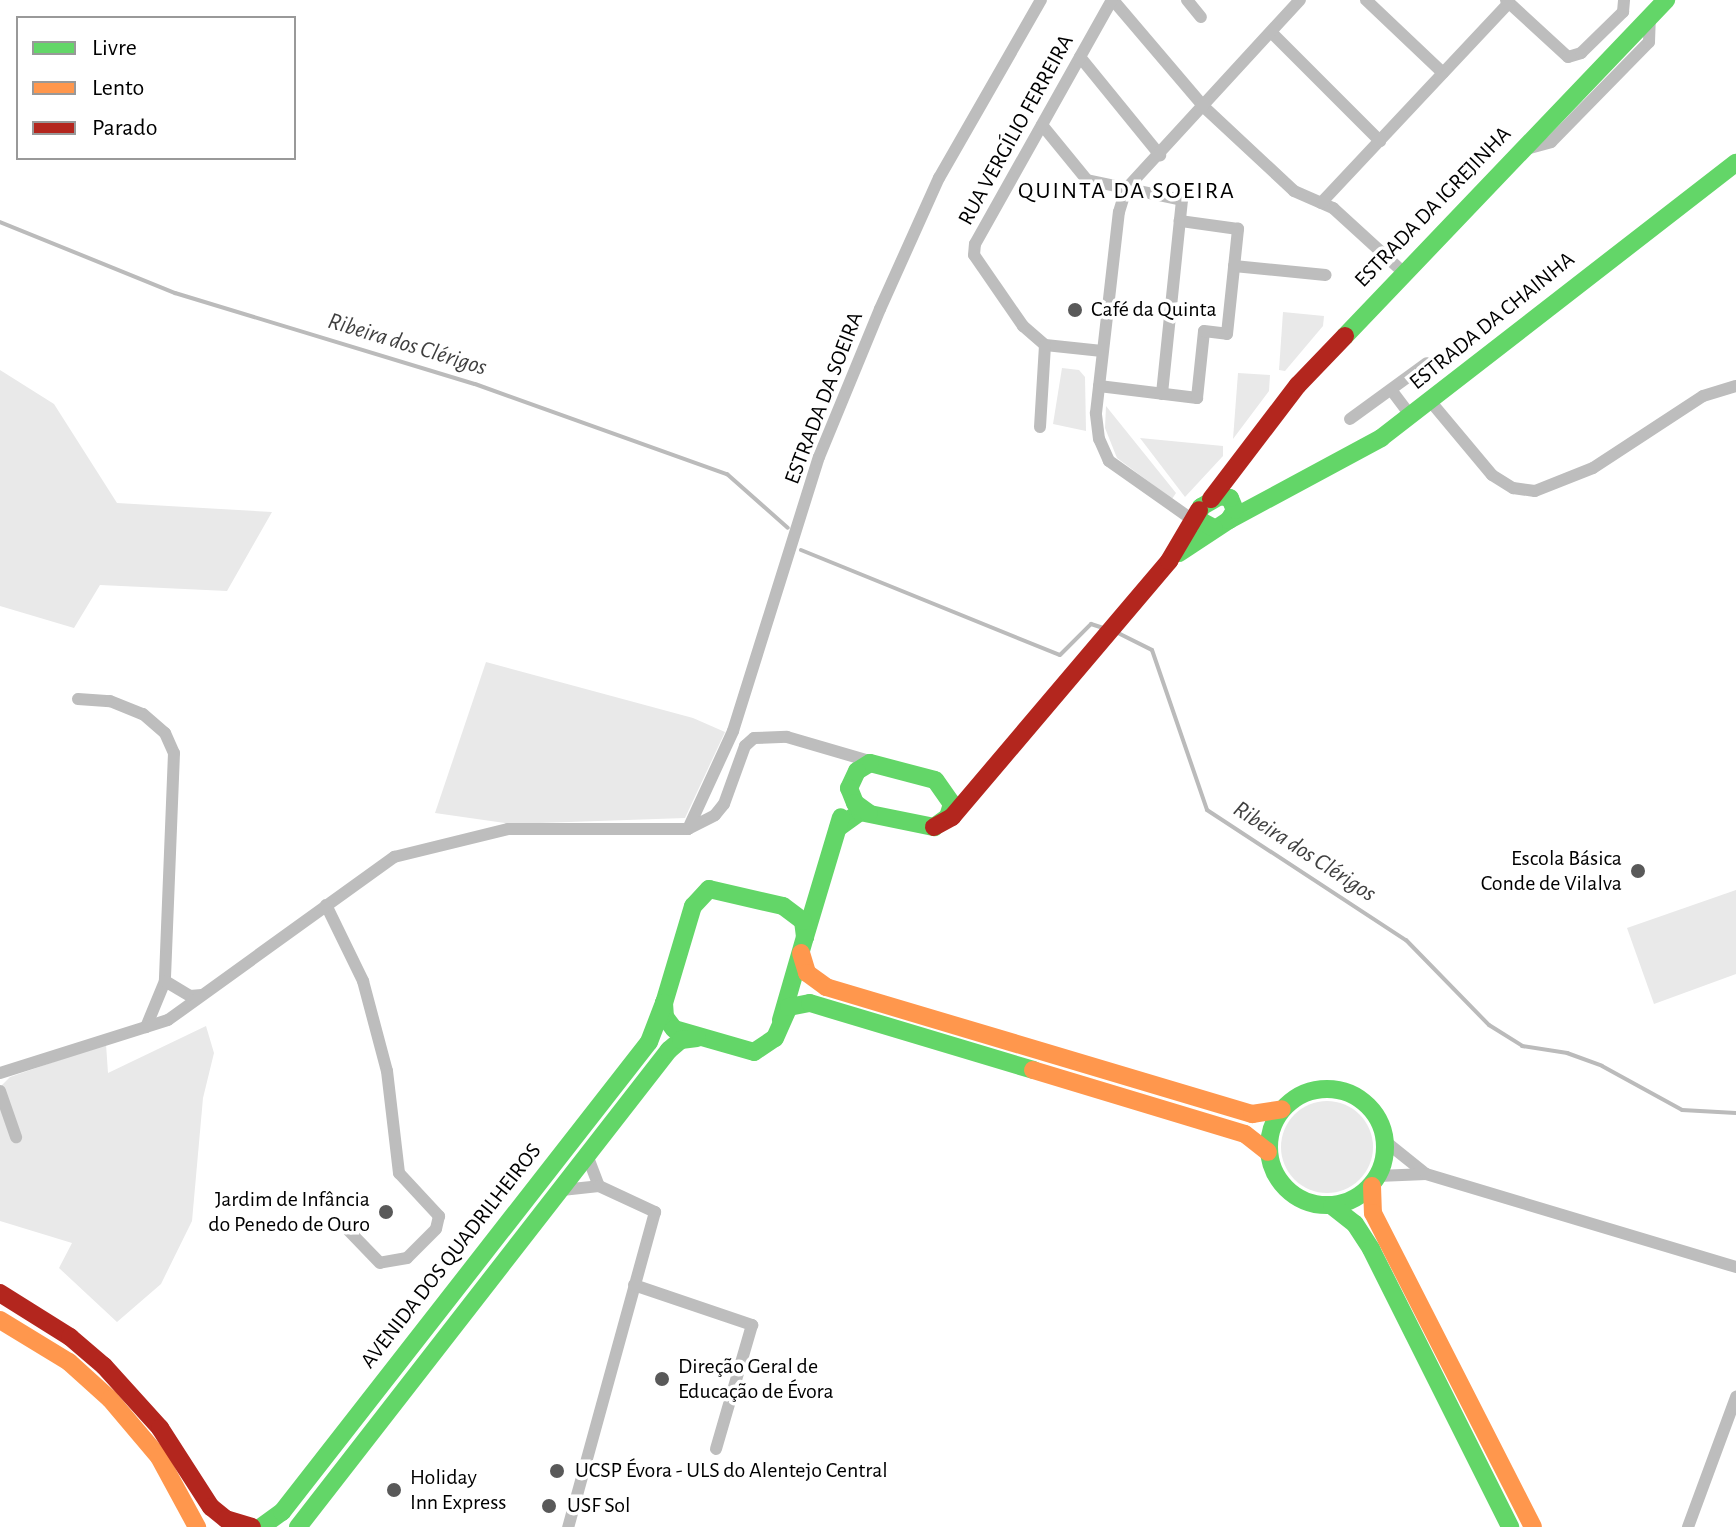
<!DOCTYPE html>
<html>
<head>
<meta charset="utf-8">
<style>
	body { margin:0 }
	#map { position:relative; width:1736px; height:1527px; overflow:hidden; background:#fff; font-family:"Alegreya Sans",sans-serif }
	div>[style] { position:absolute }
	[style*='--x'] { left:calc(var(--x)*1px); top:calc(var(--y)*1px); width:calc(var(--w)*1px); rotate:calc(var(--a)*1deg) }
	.green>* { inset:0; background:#e9e9e9 }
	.round { border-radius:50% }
	.stream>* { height:4px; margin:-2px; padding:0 2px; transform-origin:2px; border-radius:2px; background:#bbb }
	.street>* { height:12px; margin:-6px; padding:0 6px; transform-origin:6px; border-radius:6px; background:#bdbdbd }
	.fast>* { height:18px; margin:-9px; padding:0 9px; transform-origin:9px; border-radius:9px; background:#63d668 }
	.fast>.ring { margin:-9px; padding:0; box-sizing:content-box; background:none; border:18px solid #63d668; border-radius:50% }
	.slow>* { height:18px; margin:-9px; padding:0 9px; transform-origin:9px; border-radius:9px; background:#ff974d }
	.jam>* { height:18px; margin:-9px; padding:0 9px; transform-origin:9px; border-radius:9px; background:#b3261e }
	.dots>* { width:22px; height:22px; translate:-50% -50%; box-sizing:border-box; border:4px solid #fff; border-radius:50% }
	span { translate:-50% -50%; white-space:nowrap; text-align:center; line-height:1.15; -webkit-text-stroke:7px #fff; paint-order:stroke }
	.street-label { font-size:22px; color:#000 }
	.poi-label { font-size:22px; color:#000 }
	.left { translate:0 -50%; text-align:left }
	.right { translate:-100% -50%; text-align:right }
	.neighbourhood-label { font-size:24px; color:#000; letter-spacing:2px }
	.water-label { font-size:24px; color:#3f3f3f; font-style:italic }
	.legend { position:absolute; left:16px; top:16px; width:280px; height:144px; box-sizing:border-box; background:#fff; border:2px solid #999; margin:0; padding:10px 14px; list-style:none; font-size:24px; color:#000 }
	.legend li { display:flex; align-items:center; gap:16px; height:40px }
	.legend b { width:40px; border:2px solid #999 }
</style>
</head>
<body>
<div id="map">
	<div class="green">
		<i style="clip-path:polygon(1283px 312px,1324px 316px,1323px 326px,1285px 371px,1279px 370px)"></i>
		<i style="clip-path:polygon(1062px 368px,1079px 370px,1085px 377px,1086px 431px,1053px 424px)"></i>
		<i style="clip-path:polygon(0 370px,54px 404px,117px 503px,272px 512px,227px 591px,100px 585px,74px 628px,0 606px)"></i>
		<i style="clip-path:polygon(1238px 373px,1270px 375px,1269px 391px,1233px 439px)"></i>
		<i style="clip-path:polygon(1106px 406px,1176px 493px,1172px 499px,1117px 458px,1105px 428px)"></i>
		<i style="clip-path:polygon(1140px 438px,1223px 446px,1223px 456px,1185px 497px)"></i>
		<i style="clip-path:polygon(486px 662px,693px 718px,725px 732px,685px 818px,511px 824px,435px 813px)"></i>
		<i style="clip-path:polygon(1736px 890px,1736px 974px,1654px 1004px,1627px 928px)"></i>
		<i style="clip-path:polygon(206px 1026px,214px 1053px,203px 1098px,192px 1221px,161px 1284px,117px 1322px,59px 1268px,72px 1243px,0 1221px,0 1087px,10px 1077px,106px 1044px,108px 1073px)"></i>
		<i class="round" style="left:1281px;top:1101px;width:92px;height:92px"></i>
	</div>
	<div class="stream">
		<i style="--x:0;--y:222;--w:189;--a:22.1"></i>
		<i style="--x:175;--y:293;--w:313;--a:16.9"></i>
		<i style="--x:475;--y:384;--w:268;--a:19.7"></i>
		<i style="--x:727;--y:474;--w:81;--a:41.5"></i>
		<i style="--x:801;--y:550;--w:279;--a:22.1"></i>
		<i style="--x:1060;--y:655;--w:44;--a:-45"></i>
		<i style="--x:1091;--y:624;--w:13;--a:18"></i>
		<i style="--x:1116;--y:632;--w:40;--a:26.6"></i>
		<i style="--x:1152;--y:650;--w:169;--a:71"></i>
		<i style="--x:1207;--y:810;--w:238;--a:33.2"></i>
		<i style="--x:1406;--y:940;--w:119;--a:45.7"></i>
		<i style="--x:1489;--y:1025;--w:39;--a:32"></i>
		<i style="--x:1522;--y:1046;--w:46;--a:8.8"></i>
		<i style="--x:1567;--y:1053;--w:37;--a:20"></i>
		<i style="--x:1602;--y:1066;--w:91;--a:28.8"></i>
		<i style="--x:1682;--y:1110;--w:54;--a:3.2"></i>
	</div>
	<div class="street">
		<i style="--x:1113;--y:0;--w:140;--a:49.6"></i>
		<i style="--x:1204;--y:107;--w:123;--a:43"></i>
		<i style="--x:1294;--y:191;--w:43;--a:23.6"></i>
		<i style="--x:1333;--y:208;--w:95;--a:42.4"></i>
		<i style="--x:1187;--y:0;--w:22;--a:51"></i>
		<i style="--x:1366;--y:0;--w:106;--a:43.5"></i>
		<i style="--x:1506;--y:0;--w:84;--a:42.6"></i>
		<i style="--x:1568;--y:57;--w:14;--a:-17"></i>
		<i style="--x:1581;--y:53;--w:59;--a:-44.3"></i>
		<i style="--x:1623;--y:12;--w:12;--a:-85"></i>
		<i style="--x:1272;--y:33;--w:153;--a:45"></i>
		<i style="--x:1080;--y:57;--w:127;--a:50.8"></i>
		<i style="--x:1042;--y:125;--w:71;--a:50.7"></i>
		<i style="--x:1087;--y:180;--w:97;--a:11.9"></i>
		<i style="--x:1182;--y:200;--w:195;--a:95.9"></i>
		<i style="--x:1522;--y:150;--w:30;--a:-15"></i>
		<i style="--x:1551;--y:142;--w:140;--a:-45.6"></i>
		<i style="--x:1649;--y:42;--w:25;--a:-88"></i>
		<i style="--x:1321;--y:203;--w:274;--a:-46.8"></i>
		<i style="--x:1234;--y:266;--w:92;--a:5.6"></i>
		<i style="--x:1102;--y:351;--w:57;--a:-174"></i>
		<i style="--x:1045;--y:345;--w:29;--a:-139"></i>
		<i style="--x:1023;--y:326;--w:86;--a:-124.6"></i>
		<i style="--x:974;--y:255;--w:11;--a:-85"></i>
		<i style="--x:975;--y:244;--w:280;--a:-60.7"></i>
		<i style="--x:1099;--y:386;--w:99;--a:7"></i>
		<i style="--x:1197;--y:398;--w:67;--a:-84"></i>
		<i style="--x:1204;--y:331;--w:23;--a:7"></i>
		<i style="--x:1227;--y:334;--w:106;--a:-84"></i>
		<i style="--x:1238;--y:229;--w:59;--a:-172.1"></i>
		<i style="--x:1392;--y:391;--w:31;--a:53"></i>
		<i style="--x:1431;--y:402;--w:95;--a:50.1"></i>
		<i style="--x:1492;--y:475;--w:25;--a:32"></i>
		<i style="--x:1513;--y:488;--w:22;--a:8"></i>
		<i style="--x:1535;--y:491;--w:62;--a:-21.6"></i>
		<i style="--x:1593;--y:468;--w:131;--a:-33.2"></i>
		<i style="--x:1703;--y:396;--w:34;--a:-17"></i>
		<i style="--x:1350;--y:419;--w:95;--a:-36"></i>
		<i style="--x:1040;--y:427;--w:82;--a:-86.5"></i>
		<i style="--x:1197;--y:523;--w:108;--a:-144.8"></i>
		<i style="--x:1109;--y:461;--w:24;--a:-114"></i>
		<i style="--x:1099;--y:439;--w:26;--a:-97"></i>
		<i style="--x:1096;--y:413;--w:202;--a:-83.5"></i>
		<i style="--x:1119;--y:212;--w:24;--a:-73"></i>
		<i style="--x:1126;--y:189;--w:257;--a:-47.4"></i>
		<i style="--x:78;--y:699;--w:32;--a:4"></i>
		<i style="--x:110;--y:701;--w:35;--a:22"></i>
		<i style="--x:143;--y:714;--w:29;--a:41"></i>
		<i style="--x:165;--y:733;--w:22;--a:66"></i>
		<i style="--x:174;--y:753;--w:228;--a:92.3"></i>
		<i style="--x:165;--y:981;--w:50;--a:112.4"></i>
		<i style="--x:688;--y:829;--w:108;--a:-65.3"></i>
		<i style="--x:733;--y:731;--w:287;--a:-72.6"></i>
		<i style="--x:819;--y:457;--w:160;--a:-67.6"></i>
		<i style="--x:880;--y:309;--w:144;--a:-65.8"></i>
		<i style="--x:939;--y:178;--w:205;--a:-60.2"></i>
		<i style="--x:326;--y:905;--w:85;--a:64"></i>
		<i style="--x:363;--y:981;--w:93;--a:75.1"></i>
		<i style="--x:387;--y:1071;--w:103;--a:83.3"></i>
		<i style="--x:399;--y:1173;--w:59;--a:47.1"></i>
		<i style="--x:439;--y:1216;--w:13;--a:103"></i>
		<i style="--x:436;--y:1229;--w:41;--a:135"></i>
		<i style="--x:407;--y:1258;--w:27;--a:170"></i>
		<i style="--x:380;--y:1263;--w:45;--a:-134.1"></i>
		<i style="--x:165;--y:981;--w:29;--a:31"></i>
		<i style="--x:190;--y:996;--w:12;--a:-5"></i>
		<i style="--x:0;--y:1073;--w:176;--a:-17.5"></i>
		<i style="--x:168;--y:1020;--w:279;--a:-35.8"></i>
		<i style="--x:394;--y:857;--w:117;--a:-13.8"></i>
		<i style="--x:508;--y:829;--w:180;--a:0"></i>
		<i style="--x:688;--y:829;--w:30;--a:-27"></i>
		<i style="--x:715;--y:815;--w:14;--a:-51"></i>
		<i style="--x:724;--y:804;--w:62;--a:-70.1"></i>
		<i style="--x:745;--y:746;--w:12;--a:-42"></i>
		<i style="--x:754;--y:738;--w:33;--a:-2"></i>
		<i style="--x:787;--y:737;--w:93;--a:16.3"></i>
		<i style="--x:0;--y:1091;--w:49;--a:70.8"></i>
		<i style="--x:1386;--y:1142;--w:51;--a:38.7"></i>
		<i style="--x:587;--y:1155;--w:33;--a:69"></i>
		<i style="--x:1378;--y:1176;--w:48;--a:-2.4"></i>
		<i style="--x:1426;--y:1174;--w:324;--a:16.7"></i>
		<i style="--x:562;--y:1190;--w:37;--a:-6"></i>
		<i style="--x:599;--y:1186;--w:62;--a:24.9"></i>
		<i style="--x:655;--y:1212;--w:327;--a:105.4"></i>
		<i style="--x:634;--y:1285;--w:125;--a:18.7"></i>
		<i style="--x:752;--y:1325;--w:129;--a:106.2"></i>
		<i style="--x:1688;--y:1527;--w:139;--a:-69.7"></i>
	</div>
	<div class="fast">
		<i style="--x:1345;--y:336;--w:465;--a:-46.3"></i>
		<i style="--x:1229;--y:520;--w:173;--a:-28.3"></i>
		<i style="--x:1381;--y:438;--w:449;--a:-37.8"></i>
		<i style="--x:1179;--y:553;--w:60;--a:-33.4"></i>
		<i style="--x:1229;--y:520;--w:12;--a:-59"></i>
		<i style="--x:1235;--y:510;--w:13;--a:-113"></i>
		<i style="--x:1230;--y:498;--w:10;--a:-169"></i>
		<i style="--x:1220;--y:496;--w:22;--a:150"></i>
		<i style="--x:1201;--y:507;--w:13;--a:108"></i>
		<i style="--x:1197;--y:519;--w:19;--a:28"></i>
		<i style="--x:838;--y:828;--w:27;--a:-36"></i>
		<i style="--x:860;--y:812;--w:76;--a:11.5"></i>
		<i style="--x:934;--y:827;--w:17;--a:-36"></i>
		<i style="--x:948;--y:817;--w:14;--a:-73"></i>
		<i style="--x:952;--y:804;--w:29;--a:-125"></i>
		<i style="--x:935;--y:780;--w:67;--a:-165.3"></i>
		<i style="--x:870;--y:763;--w:15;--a:148"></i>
		<i style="--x:857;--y:771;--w:19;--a:115"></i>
		<i style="--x:849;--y:788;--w:16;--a:68"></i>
		<i style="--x:855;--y:803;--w:17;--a:36"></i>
		<i style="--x:805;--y:937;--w:125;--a:-73.3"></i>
		<i style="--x:781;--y:1020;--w:86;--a:-73.9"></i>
		<i style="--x:805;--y:937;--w:16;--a:-97"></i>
		<i style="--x:803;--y:921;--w:25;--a:-143"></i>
		<i style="--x:783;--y:906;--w:76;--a:-167.1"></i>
		<i style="--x:709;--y:889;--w:23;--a:133"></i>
		<i style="--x:693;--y:906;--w:101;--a:106.6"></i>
		<i style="--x:664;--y:1003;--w:14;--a:86"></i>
		<i style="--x:665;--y:1017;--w:15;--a:53"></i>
		<i style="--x:674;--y:1029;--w:83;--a:16"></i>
		<i style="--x:754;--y:1052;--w:25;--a:-34"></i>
		<i style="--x:775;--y:1038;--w:34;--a:-66"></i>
		<i style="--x:789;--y:1007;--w:21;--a:-11"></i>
		<i style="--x:810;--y:1003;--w:233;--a:16.7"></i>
		<i class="ring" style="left:1269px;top:1089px;width:98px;height:98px"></i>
		<i style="--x:1332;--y:1206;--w:29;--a:38"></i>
		<i style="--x:1355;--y:1224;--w:30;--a:57"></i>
		<i style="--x:1371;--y:1249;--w:311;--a:63.4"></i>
		<i style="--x:261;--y:1527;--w:26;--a:-36"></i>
		<i style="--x:282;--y:1512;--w:596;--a:-52.02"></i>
		<i style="--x:649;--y:1042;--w:42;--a:-69"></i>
		<i style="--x:298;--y:1527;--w:604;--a:-52.13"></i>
		<i style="--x:669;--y:1050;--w:16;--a:-40"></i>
		<i style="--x:681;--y:1040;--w:16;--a:-7"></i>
	</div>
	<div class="slow">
		<i style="--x:801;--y:953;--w:21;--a:73"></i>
		<i style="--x:807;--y:973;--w:24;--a:36"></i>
		<i style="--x:826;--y:987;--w:445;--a:16.6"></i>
		<i style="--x:1252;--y:1114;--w:30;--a:-9"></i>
		<i style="--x:1033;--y:1070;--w:221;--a:16.8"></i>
		<i style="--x:1245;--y:1134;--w:29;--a:38"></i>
		<i style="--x:1372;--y:1186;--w:27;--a:88"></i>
		<i style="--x:1373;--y:1213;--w:352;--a:63"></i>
		<i style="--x:0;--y:1320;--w:81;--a:31.3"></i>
		<i style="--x:69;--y:1362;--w:55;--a:42.1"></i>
		<i style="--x:110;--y:1399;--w:76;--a:49.8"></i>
		<i style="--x:159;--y:1457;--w:80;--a:61.5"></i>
	</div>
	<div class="jam">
		<i style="--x:1211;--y:499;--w:143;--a:-52.7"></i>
		<i style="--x:1298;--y:385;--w:68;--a:-46.2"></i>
		<i style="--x:934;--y:827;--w:21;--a:-29"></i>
		<i style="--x:952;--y:817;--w:336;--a:-49.7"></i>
		<i style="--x:1169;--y:561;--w:59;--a:-59.5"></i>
		<i style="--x:0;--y:1293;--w:83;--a:32.2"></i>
		<i style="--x:70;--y:1337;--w:45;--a:40.5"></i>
		<i style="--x:104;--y:1366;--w:84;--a:47.9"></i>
		<i style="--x:160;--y:1428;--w:94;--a:57.2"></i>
		<i style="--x:211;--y:1507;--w:19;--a:39"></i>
		<i style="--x:226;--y:1519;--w:27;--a:17"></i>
	</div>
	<div class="dots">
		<i style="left:1075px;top:310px;background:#595959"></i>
		<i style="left:1638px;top:871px;background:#595959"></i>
		<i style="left:386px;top:1212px;background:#595959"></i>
		<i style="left:662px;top:1379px;background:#595959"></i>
		<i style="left:557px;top:1471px;background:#595959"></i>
		<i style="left:394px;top:1490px;background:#595959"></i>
		<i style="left:549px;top:1506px;background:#595959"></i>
	</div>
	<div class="street-label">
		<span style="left:1016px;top:130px;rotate:-61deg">RUA VERGÍLIO FERREIRA</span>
		<span style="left:1433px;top:207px;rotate:-46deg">ESTRADA DA IGREJINHA</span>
		<span style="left:1492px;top:321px;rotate:-39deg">ESTRADA DA CHAINHA</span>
		<span style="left:824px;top:398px;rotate:-69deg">ESTRADA DA SOEIRA</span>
		<span style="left:451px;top:1256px;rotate:-52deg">AVENIDA DOS QUADRILHEIROS</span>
	</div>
	<div class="poi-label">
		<span class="left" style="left:1091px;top:310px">Café da Quinta</span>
		<span class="right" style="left:1622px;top:871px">Escola Básica<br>Conde de Vilalva</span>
		<span class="right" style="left:370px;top:1212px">Jardim de Infância<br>do Penedo de Ouro</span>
		<span class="left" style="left:678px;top:1379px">Direção Geral de<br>Educação de Évora</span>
		<span class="left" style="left:575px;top:1471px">UCSP Évora - ULS do Alentejo Central</span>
		<span class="left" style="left:410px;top:1490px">Holiday<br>Inn Express</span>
		<span class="left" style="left:567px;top:1506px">USF Sol</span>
	</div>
	<div class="neighbourhood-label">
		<span style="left:1127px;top:192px">QUINTA DA SOEIRA</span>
	</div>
	<div class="water-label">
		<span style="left:407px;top:345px;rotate:17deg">Ribeira dos Clérigos</span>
		<span style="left:1304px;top:852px;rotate:33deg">Ribeira dos Clérigos</span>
	</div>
	<ul class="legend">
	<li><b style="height:10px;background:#63d668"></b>Livre</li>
	<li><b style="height:10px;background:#ff974d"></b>Lento</li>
	<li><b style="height:10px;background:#b3261e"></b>Parado</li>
	</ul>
</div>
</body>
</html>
